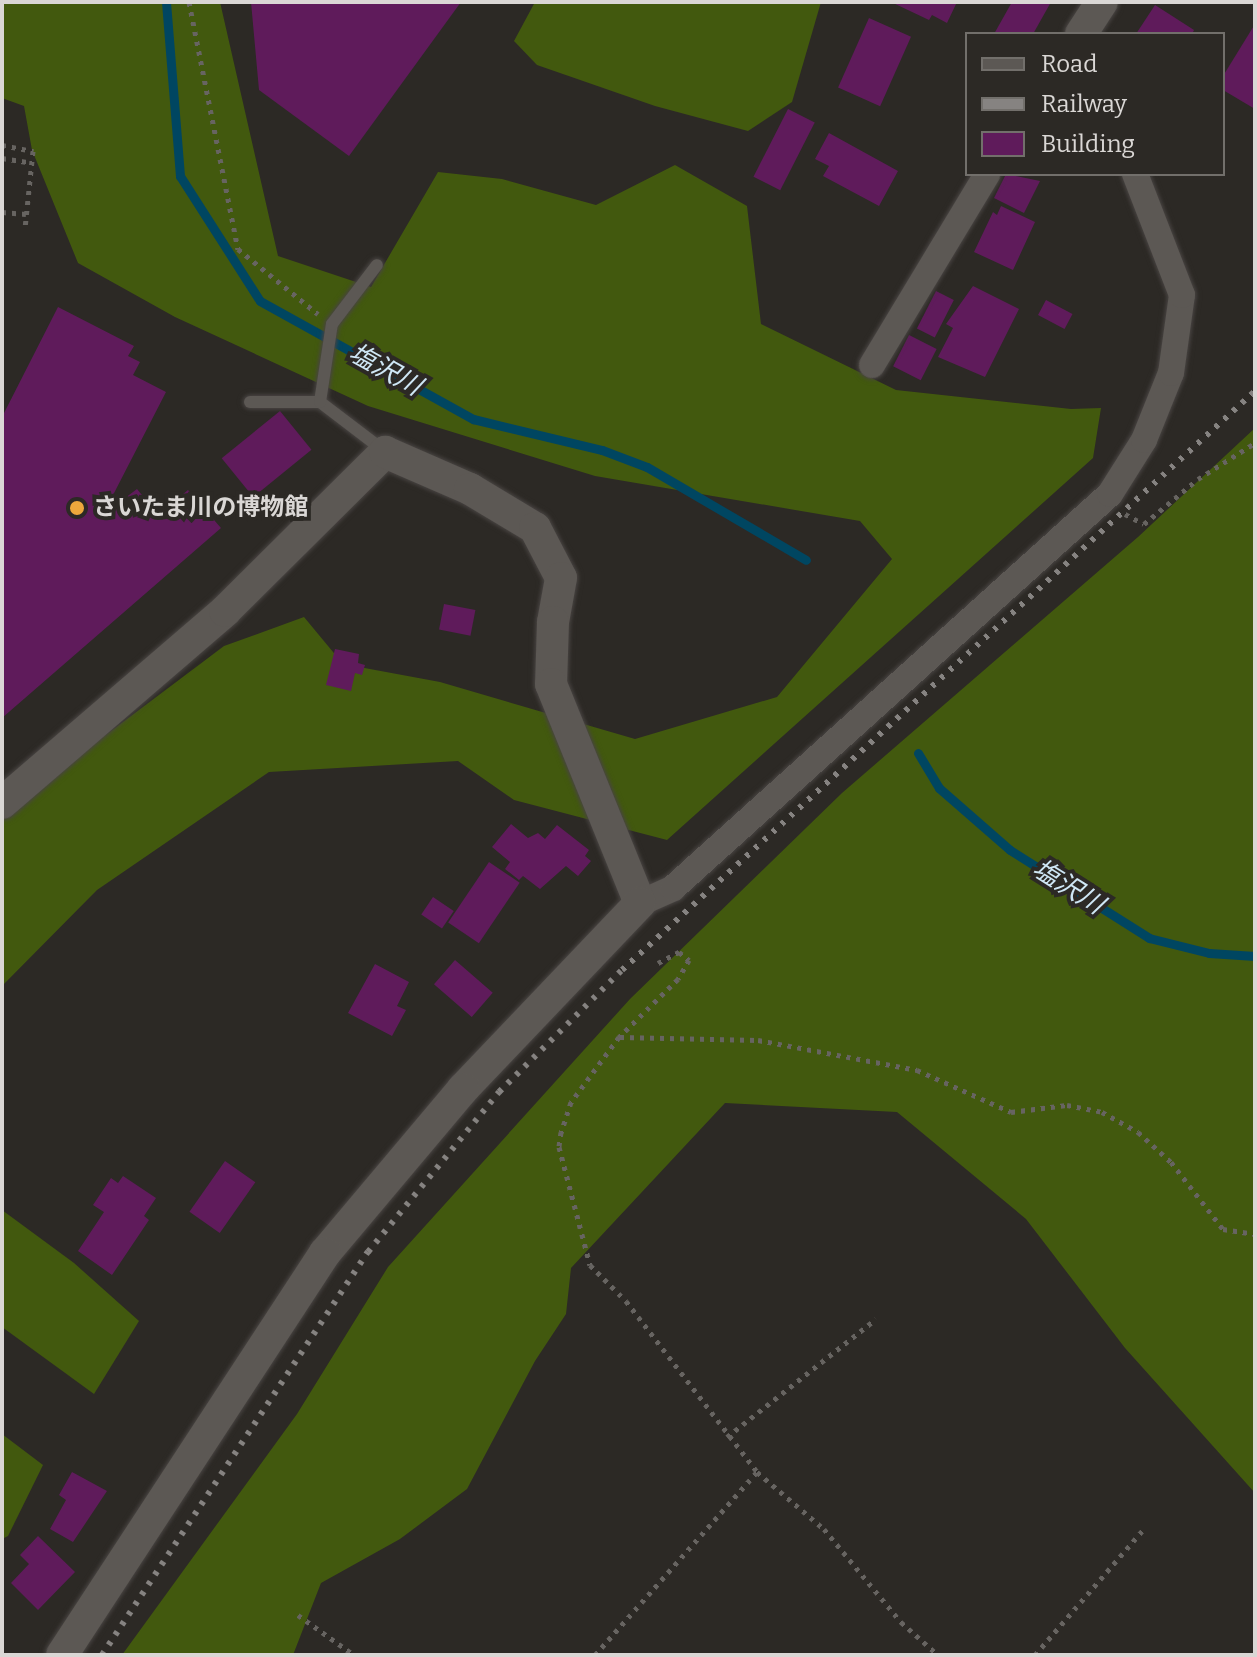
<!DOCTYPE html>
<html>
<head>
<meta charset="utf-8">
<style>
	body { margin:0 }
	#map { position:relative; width:1257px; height:1657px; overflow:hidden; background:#2c2925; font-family:Bitter,"Noto Sans JP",serif }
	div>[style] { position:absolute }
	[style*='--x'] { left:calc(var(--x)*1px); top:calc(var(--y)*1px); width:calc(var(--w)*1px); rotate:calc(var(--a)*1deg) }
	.forest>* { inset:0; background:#42590e }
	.stream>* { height:9px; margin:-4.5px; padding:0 4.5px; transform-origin:4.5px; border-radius:4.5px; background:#004661 }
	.building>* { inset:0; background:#5f1b5b; transform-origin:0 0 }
	.path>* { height:5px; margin-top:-2.5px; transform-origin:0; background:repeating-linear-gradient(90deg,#676461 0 4px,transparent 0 10px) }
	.roads { filter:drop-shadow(0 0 2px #484442) drop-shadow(0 0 2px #484442) }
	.service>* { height:12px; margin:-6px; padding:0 6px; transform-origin:6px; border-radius:6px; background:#5c5854 }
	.minor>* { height:26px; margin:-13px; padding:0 13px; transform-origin:13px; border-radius:13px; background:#5c5854 }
	.tertiary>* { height:32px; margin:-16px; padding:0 16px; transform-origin:16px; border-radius:16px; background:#5c5854 }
	.rail>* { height:6px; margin-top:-3px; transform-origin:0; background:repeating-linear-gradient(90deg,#868381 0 4px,transparent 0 12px) }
	.dots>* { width:22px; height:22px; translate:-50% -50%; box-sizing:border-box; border:4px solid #2c2925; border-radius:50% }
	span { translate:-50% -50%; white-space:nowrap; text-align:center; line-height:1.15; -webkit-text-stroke:8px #2c2925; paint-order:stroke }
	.poi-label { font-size:24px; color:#dad7d5; font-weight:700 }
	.left { translate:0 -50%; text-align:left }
	.water-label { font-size:26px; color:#cfe7f5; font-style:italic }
	.frame { position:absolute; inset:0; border:4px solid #dad7d5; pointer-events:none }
	.legend { position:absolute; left:965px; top:32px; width:260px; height:144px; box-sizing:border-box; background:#2c2925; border:2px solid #726f6b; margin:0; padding:10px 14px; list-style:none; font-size:24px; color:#dad7d5 }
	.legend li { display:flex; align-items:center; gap:16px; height:40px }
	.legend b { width:40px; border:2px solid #726f6b }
</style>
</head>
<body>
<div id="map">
	<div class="forest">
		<i style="clip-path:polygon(2px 2px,220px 2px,278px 256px,371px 287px,438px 172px,502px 179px,596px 205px,675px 165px,747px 206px,761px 324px,896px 390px,1071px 409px,1101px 408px,1093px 458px,667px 840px,514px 800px,458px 761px,269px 772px,97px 890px,2px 986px,2px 813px,224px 646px,304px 617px,343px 664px,440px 682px,635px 739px,777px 697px,892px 559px,860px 521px,595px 476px,368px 406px,175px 317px,78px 263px,32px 150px,24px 106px,2px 98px)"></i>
		<i style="clip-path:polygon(535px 2px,821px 2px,792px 102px,748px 131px,655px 106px,537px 65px,514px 41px)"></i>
		<i style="clip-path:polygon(1255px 428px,1255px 1493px,1125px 1348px,1026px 1219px,897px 1112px,725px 1103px,571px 1268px,566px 1314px,535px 1361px,467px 1489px,400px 1539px,321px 1583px,293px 1655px,122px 1655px,297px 1414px,388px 1267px,630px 999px,842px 793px,1138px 537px)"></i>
		<i style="clip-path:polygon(2px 1210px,74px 1263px,139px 1321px,94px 1394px,2px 1327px)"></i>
		<i style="clip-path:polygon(2px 1434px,43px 1465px,8px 1536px,2px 1539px)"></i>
	</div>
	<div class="stream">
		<i style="--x:166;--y:2;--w:175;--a:85.4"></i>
		<i style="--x:180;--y:176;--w:148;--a:57.4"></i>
		<i style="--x:260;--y:301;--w:244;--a:29"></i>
		<i style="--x:473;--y:419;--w:133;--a:13.5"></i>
		<i style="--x:602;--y:450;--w:48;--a:20.7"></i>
		<i style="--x:647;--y:467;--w:184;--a:30.3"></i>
		<i style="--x:918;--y:753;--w:41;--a:59"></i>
		<i style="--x:939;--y:788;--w:94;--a:41.1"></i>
		<i style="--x:1010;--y:850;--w:165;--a:32.3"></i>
		<i style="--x:1149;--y:938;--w:62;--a:14"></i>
		<i style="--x:1209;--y:953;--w:46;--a:3.7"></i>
	</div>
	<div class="building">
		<i style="clip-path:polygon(251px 2px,461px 2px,349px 156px,259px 90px)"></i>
		<i style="clip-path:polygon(891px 2px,957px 2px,947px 23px,932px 15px,929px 20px)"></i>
		<i style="clip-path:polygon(1012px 2px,1051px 2px,1033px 34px,994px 34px)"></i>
		<i style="clip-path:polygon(1155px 5px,1194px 30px,1192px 34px,1136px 34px)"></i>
		<i style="left:869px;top:18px;width:46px;height:76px;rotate:24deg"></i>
		<i style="clip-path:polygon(1255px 24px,1255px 109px,1223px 90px,1223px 76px)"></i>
		<i style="left:788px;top:109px;width:30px;height:76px;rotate:27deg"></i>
		<i style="clip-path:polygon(829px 133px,898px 171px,879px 206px,823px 176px,829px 166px,815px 159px)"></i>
		<i style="clip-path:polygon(1006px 174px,1040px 181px,1024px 213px,994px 198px)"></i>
		<i style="clip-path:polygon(1001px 206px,1035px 222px,1013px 270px,974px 252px,993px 212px,997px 215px)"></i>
		<i style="clip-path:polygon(973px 286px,1019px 309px,985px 377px,938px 357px,953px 328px,946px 324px)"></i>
		<i style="left:936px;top:291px;width:20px;height:42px;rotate:27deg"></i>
		<i style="left:1046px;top:300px;width:30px;height:17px;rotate:28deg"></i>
		<i style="clip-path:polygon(58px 307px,134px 346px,128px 356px,140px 362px,133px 375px,166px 392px,112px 497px,121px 501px,137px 489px,158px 515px,188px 490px,221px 528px,2px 718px,2px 417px)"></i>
		<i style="left:909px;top:335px;width:31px;height:35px;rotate:27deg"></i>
		<i style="left:280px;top:411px;width:50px;height:75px;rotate:51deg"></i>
		<i style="left:444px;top:604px;width:32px;height:26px;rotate:11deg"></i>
		<i style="clip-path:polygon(335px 649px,359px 654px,358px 663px,365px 665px,362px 675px,355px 673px,351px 691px,326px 685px)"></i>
		<i style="clip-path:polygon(511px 824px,528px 838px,538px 833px,545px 839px,557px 825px,589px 850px,585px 856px,591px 861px,578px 876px,566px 866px,540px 889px,523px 876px,519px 880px,505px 869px,510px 862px,492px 847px)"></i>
		<i style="left:489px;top:862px;width:37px;height:73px;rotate:34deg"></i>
		<i style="left:433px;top:897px;width:25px;height:21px;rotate:34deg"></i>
		<i style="left:455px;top:960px;width:50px;height:32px;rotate:41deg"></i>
		<i style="clip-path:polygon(375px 964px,409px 982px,397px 1006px,406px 1010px,392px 1036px,348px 1013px)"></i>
		<i style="left:225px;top:1161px;width:37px;height:62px;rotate:35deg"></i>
		<i style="clip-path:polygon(123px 1176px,156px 1198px,144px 1216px,149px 1220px,112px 1275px,78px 1251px,104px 1212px,93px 1205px,111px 1178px,118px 1183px)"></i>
		<i style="clip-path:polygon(72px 1472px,107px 1491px,73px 1542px,50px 1529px,66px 1500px,59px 1495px)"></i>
		<i style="clip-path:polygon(38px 1536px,75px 1572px,38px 1610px,11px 1583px,29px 1564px,20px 1555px)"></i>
	</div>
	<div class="path">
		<i style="--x:189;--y:2;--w:252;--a:78.8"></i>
		<i style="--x:238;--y:249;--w:103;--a:39.1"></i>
		<i style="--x:2;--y:145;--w:32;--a:11"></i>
		<i style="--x:33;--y:151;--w:77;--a:95.9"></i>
		<i style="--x:2;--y:158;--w:30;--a:9"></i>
		<i style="--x:2;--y:212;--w:24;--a:5"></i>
		<i style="--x:1125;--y:514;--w:21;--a:28"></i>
		<i style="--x:1144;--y:524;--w:70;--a:-39.8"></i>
		<i style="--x:1198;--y:479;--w:67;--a:-32.3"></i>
		<i style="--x:658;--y:963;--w:24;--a:-28"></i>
		<i style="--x:679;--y:952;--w:13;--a:39"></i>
		<i style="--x:689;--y:960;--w:22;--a:120"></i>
		<i style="--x:678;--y:979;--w:83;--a:135.5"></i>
		<i style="--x:619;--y:1037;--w:81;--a:126.4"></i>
		<i style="--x:571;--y:1102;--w:32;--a:108"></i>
		<i style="--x:561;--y:1132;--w:15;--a:98"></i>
		<i style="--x:559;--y:1147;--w:122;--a:75.3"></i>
		<i style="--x:590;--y:1265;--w:51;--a:45"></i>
		<i style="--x:626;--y:1301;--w:215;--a:52.5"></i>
		<i style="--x:757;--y:1472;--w:88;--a:40.4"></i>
		<i style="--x:824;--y:1529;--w:121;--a:50.4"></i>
		<i style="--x:901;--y:1622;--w:50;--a:41.7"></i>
		<i style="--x:620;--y:1037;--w:138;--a:1.2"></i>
		<i style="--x:758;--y:1040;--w:162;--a:10.7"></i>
		<i style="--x:917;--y:1070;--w:103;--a:24.1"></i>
		<i style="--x:1011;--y:1112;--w:56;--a:-7.1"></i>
		<i style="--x:1067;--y:1105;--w:36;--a:11"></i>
		<i style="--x:1102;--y:1112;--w:41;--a:29.1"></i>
		<i style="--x:1138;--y:1132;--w:45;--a:42.3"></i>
		<i style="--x:1171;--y:1162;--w:85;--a:52.2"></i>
		<i style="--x:1223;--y:1229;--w:32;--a:9"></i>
		<i style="--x:727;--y:1437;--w:190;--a:-38.4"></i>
		<i style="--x:298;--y:1615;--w:69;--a:35.5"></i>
		<i style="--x:595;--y:1655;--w:244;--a:-48.5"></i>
		<i style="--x:1035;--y:1655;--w:164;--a:-49.2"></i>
	</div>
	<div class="roads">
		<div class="service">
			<i style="--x:250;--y:402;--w:70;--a:0"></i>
			<i style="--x:320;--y:402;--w:79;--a:37.3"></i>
			<i style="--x:320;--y:402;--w:79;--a:-81.3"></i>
			<i style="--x:332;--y:324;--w:74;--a:-52.7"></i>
		</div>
		<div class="minor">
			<i style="--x:872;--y:365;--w:223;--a:-58.9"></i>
			<i style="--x:640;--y:903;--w:36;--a:-24"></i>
			<i style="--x:673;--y:888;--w:588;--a:-42.04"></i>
			<i style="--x:1110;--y:494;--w:64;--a:-57.8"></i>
			<i style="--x:1144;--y:440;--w:72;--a:-68.1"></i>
			<i style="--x:1171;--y:373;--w:79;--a:-82"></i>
			<i style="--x:1182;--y:295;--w:130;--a:-111.2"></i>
		</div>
		<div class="tertiary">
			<i style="--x:1081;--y:34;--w:38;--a:-57"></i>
			<i style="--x:2;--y:803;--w:294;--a:-40.7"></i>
			<i style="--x:225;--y:611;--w:226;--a:-44.8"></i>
			<i style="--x:385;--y:452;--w:93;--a:23.5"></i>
			<i style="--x:470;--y:489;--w:76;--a:31"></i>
			<i style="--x:535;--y:528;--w:56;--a:62.5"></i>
			<i style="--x:561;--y:578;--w:45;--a:100.3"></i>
			<i style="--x:553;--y:622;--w:62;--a:91.8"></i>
			<i style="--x:551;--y:684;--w:236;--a:67.9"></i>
			<i style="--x:640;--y:903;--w:257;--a:133.6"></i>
			<i style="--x:463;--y:1089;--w:214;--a:130.1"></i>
			<i style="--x:325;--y:1253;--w:480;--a:123.2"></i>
		</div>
	</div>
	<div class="rail">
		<i style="--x:102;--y:1655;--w:483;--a:-56.6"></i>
		<i style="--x:368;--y:1252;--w:207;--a:-50.7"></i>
		<i style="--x:499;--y:1092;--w:173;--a:-44.8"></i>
		<i style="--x:622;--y:970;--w:858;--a:-42.45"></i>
	</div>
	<div class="dots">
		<i style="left:77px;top:508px;background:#eda83c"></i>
	</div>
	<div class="poi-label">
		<span class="left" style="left:93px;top:508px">さいたま川の博物館</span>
	</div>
	<div class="water-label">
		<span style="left:385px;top:370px;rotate:29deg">塩沢川</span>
		<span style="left:1068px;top:887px;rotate:32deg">塩沢川</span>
	</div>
	<div class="frame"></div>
	<ul class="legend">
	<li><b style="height:10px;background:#5c5854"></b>Road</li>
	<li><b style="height:10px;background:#868381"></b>Railway</li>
	<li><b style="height:22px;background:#5f1b5b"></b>Building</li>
	</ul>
</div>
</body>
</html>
